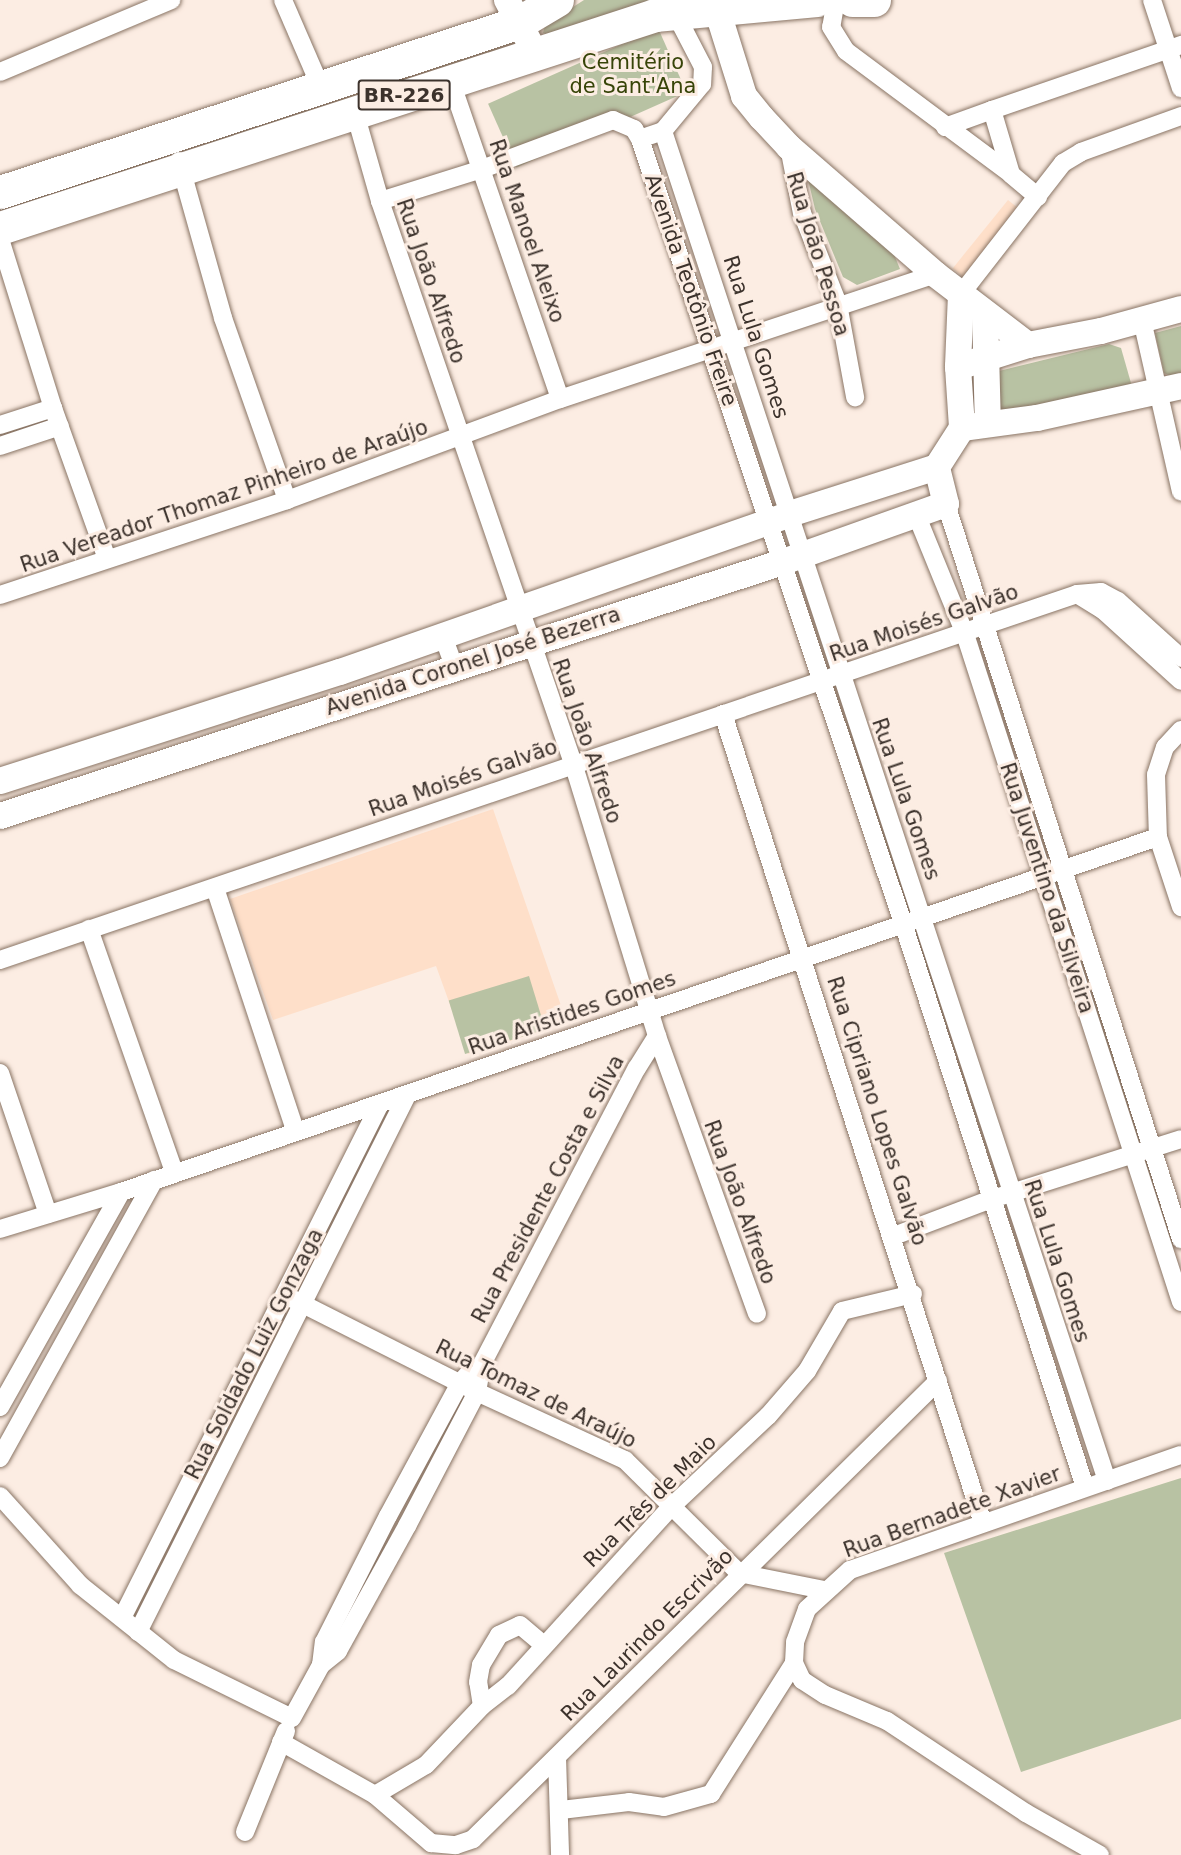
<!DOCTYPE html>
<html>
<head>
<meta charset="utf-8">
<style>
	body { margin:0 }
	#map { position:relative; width:1181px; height:1855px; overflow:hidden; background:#fcede3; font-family:"DejaVu Sans",sans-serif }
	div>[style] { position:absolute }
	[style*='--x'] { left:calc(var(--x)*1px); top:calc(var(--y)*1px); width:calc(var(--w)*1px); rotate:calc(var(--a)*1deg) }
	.built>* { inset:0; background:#fedfc9; transform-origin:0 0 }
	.green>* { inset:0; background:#b8c2a3; transform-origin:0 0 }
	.roads { filter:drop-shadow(0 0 2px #897464) drop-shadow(0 0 2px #897464) }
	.street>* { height:18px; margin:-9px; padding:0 9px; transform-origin:9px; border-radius:9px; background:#fff }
	.secondary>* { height:26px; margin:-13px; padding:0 13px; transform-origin:13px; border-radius:13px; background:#fff }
	.highway>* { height:33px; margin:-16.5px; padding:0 16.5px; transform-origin:16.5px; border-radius:16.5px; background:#fff }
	span { translate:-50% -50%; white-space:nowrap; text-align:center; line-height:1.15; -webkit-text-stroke:6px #fcede3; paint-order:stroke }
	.shield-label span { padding:2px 4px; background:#fcede3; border:2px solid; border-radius:4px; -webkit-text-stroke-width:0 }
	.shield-label { font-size:20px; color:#3c322c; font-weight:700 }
	.park-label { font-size:21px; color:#374408 }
	.street-label { font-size:21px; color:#3c322c }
</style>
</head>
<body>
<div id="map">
	<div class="built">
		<i style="left:1008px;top:200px;width:14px;height:88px;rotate:39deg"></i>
		<i style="clip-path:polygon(493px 809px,567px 1023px,468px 1054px,436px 966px,273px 1020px,230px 899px)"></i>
	</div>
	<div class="green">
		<i style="clip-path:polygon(584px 0,696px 0,551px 36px,543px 33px,545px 25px)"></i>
		<i style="left:658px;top:28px;width:70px;height:186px;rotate:66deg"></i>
		<i style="clip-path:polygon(807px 175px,893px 252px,900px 269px,857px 285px,843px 277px,815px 209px)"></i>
		<i style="clip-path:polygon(1181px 326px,1181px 375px,1172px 377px,1164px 373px,1155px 333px)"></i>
		<i style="clip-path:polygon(1109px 344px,1121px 348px,1133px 390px,1000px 413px,999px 371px)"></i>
		<i style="left:529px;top:976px;width:56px;height:84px;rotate:73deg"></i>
		<i style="clip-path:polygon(1181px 1478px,1181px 1719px,1021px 1772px,944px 1553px)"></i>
	</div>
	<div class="roads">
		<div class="street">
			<i style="--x:283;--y:0;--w:96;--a:66.6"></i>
			<i style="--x:836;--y:0;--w:27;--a:100"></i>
			<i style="--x:831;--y:27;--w:28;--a:58"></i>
			<i style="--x:846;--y:51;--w:206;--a:36.7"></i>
			<i style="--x:1152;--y:0;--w:93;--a:71.8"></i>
			<i style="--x:674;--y:11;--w:63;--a:62.6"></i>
			<i style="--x:703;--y:67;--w:17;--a:93"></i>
			<i style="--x:702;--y:84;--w:61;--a:129.7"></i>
			<i style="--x:663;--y:131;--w:24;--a:161"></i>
			<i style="--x:640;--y:139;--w:827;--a:71.46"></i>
			<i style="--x:903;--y:923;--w:593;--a:72.12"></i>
			<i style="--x:0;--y:72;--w:186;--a:-22.8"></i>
			<i style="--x:450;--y:79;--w:338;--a:71"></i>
			<i style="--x:355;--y:113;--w:91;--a:74.1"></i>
			<i style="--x:380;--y:201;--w:594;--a:71.05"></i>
			<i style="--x:573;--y:763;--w:286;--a:72.9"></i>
			<i style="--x:657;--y:1036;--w:295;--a:70.2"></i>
			<i style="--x:945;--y:127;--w:50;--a:-19.9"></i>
			<i style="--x:663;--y:131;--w:1421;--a:71.79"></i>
			<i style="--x:789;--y:147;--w:67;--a:78.9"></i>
			<i style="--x:802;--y:213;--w:98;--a:68.4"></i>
			<i style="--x:838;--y:304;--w:95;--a:79.6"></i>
			<i style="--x:179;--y:161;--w:163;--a:74.3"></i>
			<i style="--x:223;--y:318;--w:193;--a:70.6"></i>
			<i style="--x:1038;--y:197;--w:35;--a:-140"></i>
			<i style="--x:1011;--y:174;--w:67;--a:-106.5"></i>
			<i style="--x:992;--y:110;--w:200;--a:-19"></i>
			<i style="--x:380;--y:201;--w:107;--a:-17.4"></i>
			<i style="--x:482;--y:169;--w:140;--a:-20.5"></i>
			<i style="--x:613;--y:120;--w:23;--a:23"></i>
			<i style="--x:634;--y:129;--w:12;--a:59"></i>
			<i style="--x:0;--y:239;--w:177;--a:72.6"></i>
			<i style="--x:53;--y:408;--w:160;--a:70.3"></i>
			<i style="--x:961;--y:294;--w:166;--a:-52.1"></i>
			<i style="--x:1063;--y:163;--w:21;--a:-31"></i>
			<i style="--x:1081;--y:152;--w:106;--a:-19.8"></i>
			<i style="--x:1142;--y:320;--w:176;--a:77.2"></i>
			<i style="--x:0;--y:425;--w:56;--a:-17.8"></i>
			<i style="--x:0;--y:446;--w:63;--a:-18.4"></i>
			<i style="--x:946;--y:504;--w:772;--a:72.27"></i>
			<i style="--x:916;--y:514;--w:130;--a:67.8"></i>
			<i style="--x:965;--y:634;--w:702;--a:72.08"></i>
			<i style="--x:1077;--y:594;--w:31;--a:32"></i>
			<i style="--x:1103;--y:610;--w:105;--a:42.3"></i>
			<i style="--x:0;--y:595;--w:302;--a:-18.3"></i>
			<i style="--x:287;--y:500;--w:291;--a:-20.3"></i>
			<i style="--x:560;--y:399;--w:395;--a:-18.4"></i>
			<i style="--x:443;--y:636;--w:32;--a:70"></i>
			<i style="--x:723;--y:714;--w:850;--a:72.18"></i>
			<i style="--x:1181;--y:730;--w:23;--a:133"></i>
			<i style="--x:1165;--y:747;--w:29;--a:108"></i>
			<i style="--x:1156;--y:775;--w:62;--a:88.2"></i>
			<i style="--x:1158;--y:837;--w:74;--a:71.8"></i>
			<i style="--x:215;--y:888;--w:255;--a:71.7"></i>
			<i style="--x:89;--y:929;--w:257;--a:70.7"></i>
			<i style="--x:0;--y:960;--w:1137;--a:-18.77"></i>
			<i style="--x:1077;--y:594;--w:24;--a:-5"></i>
			<i style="--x:1101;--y:592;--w:19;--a:28"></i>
			<i style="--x:1118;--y:601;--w:85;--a:42.1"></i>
			<i style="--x:0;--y:1073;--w:149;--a:71.2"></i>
			<i style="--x:0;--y:1229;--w:127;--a:-17"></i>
			<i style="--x:121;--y:1192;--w:1096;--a:-18.9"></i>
			<i style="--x:894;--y:1236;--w:102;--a:-20.8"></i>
			<i style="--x:989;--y:1200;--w:201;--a:-17.6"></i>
			<i style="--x:285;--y:1295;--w:215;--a:26.8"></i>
			<i style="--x:477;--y:1392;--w:163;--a:24.7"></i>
			<i style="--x:625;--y:1460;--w:161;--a:44.7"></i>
			<i style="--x:739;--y:1573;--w:87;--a:11.3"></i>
			<i style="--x:0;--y:1407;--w:247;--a:-60.6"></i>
			<i style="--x:0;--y:1458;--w:318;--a:-61"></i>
			<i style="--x:0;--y:1496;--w:120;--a:48"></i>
			<i style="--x:80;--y:1585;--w:120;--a:38.6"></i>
			<i style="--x:174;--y:1660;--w:131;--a:26.2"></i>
			<i style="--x:292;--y:1718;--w:60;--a:-61.3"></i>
			<i style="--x:321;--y:1665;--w:22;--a:-39"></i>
			<i style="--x:338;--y:1651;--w:143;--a:-61.1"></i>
			<i style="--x:407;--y:1526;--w:151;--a:-62.4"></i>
			<i style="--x:477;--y:1392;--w:28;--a:-80"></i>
			<i style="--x:482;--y:1364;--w:334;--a:-62.4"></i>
			<i style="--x:637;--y:1068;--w:38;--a:-58"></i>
			<i style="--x:122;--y:1618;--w:575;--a:-63.35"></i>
			<i style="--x:138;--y:1632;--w:601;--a:-63.39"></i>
			<i style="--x:321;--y:1665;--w:23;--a:-83"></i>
			<i style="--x:324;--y:1642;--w:141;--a:-63.1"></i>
			<i style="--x:388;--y:1516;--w:151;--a:-61.6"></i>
			<i style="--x:460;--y:1383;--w:12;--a:-48"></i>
			<i style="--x:482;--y:1706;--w:24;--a:-99"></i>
			<i style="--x:478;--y:1682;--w:17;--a:-80"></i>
			<i style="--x:481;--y:1665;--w:35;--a:-59"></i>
			<i style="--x:499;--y:1635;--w:23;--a:-25"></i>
			<i style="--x:520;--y:1625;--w:30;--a:40"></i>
			<i style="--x:281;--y:1742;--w:108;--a:29.4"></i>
			<i style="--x:375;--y:1795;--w:59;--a:-30.5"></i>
			<i style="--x:426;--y:1765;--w:81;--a:-46.5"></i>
			<i style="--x:482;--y:1706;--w:33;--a:-38"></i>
			<i style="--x:508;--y:1686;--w:244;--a:-47.7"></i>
			<i style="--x:672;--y:1506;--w:132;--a:-43.2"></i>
			<i style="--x:768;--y:1416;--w:60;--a:-49.1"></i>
			<i style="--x:807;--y:1371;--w:69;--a:-59.7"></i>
			<i style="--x:842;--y:1311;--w:73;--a:-13.5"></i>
			<i style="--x:557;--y:1757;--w:98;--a:88.2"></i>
			<i style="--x:375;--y:1795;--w:74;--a:40.6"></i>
			<i style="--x:431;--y:1843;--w:25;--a:5"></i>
			<i style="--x:456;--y:1845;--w:18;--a:-19"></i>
			<i style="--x:473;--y:1839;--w:653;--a:-44.57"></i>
			<i style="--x:561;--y:1810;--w:68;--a:-6.7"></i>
			<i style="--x:629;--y:1802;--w:35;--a:8"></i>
			<i style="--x:664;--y:1807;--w:49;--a:-15.5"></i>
			<i style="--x:711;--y:1794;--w:155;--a:-57.6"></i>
			<i style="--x:245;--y:1832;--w:109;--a:-67.9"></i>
			<i style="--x:1100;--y:1855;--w:85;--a:-150.4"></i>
			<i style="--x:1026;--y:1813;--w:167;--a:-146.5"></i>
			<i style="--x:887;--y:1721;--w:67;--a:-157.2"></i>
			<i style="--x:825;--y:1695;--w:27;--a:-147"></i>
			<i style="--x:802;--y:1680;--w:19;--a:-115"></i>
			<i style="--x:794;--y:1663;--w:21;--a:-87"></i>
			<i style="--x:795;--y:1642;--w:35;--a:-70"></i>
			<i style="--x:807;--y:1609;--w:58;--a:-42.2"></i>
			<i style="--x:850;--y:1570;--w:350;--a:-19.2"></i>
		</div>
		<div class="secondary">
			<i style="--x:507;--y:0;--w:58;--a:62.1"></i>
			<i style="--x:714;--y:0;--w:101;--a:72.6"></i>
			<i style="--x:744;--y:96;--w:28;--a:51"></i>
			<i style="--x:762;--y:118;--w:40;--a:47"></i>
			<i style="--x:789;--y:147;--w:194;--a:41"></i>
			<i style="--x:935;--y:274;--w:117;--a:37.4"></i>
			<i style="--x:961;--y:294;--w:73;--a:92.4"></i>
			<i style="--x:958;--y:367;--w:61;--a:86.2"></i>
			<i style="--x:985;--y:313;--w:111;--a:88.5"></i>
			<i style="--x:958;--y:367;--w:73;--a:-17.4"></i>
			<i style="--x:1028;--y:345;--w:74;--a:-10.9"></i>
			<i style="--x:1101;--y:331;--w:83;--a:-15.4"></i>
			<i style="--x:937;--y:467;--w:46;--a:-57.3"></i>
			<i style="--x:962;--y:428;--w:76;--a:-7.6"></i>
			<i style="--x:1037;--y:418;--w:148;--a:-12.5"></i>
			<i style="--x:0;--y:781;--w:357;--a:-17.8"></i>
			<i style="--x:340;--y:672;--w:477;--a:-19.3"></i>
			<i style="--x:790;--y:514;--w:154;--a:-17.7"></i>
			<i style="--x:0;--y:816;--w:823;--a:-17.97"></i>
			<i style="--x:783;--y:562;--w:173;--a:-19.6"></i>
			<i style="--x:946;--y:504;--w:38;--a:-104"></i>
		</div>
		<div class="highway">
			<i style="--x:852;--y:0;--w:22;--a:0"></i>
			<i style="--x:0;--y:192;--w:547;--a:-18.1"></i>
			<i style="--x:520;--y:22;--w:43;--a:-30.7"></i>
			<i style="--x:0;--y:228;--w:689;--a:-18.01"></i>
			<i style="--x:655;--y:15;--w:162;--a:-5.3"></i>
		</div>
	</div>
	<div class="shield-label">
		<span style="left:404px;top:95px">BR-226</span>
	</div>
	<div class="park-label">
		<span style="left:633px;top:74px">Cemitério<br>de Sant'Ana</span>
	</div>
	<div class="street-label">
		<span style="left:527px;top:231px;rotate:71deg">Rua Manoel Aleixo</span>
		<span style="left:818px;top:254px;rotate:73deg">Rua João Pessoa</span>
		<span style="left:431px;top:281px;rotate:71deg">Rua João Alfredo</span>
		<span style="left:691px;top:290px;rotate:71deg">Avenida Teotônio Freire</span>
		<span style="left:756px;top:337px;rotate:72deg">Rua Lula Gomes</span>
		<span style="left:224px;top:496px;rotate:-19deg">Rua Vereador Thomaz Pinheiro de Araújo</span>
		<span style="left:924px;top:623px;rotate:-19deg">Rua Moisés Galvão</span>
		<span style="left:473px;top:661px;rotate:-18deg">Avenida Coronel José Bezerra</span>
		<span style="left:587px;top:741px;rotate:71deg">Rua João Alfredo</span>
		<span style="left:463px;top:778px;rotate:-19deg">Rua Moisés Galvão</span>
		<span style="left:906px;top:799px;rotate:71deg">Rua Lula Gomes</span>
		<span style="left:1047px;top:888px;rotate:72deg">Rua Juventino da Silveira</span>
		<span style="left:572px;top:1013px;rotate:-19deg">Rua Aristides Gomes</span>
		<span style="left:877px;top:1111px;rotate:72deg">Rua Cipriano Lopes Galvão</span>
		<span style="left:548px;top:1189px;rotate:-62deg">Rua Presidente Costa e Silva</span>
		<span style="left:740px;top:1202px;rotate:70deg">Rua João Alfredo</span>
		<span style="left:1057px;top:1261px;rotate:72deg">Rua Lula Gomes</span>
		<span style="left:254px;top:1354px;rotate:-63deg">Rua Soldado Luiz Gonzaga</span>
		<span style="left:536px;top:1394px;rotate:26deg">Rua Tomaz de Araújo</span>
		<span style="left:650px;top:1501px;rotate:-45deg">Rua Três de Maio</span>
		<span style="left:952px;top:1512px;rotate:-20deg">Rua Bernadete Xavier</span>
		<span style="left:647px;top:1635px;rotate:-45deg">Rua Laurindo Escrivão</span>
	</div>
</div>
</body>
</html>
